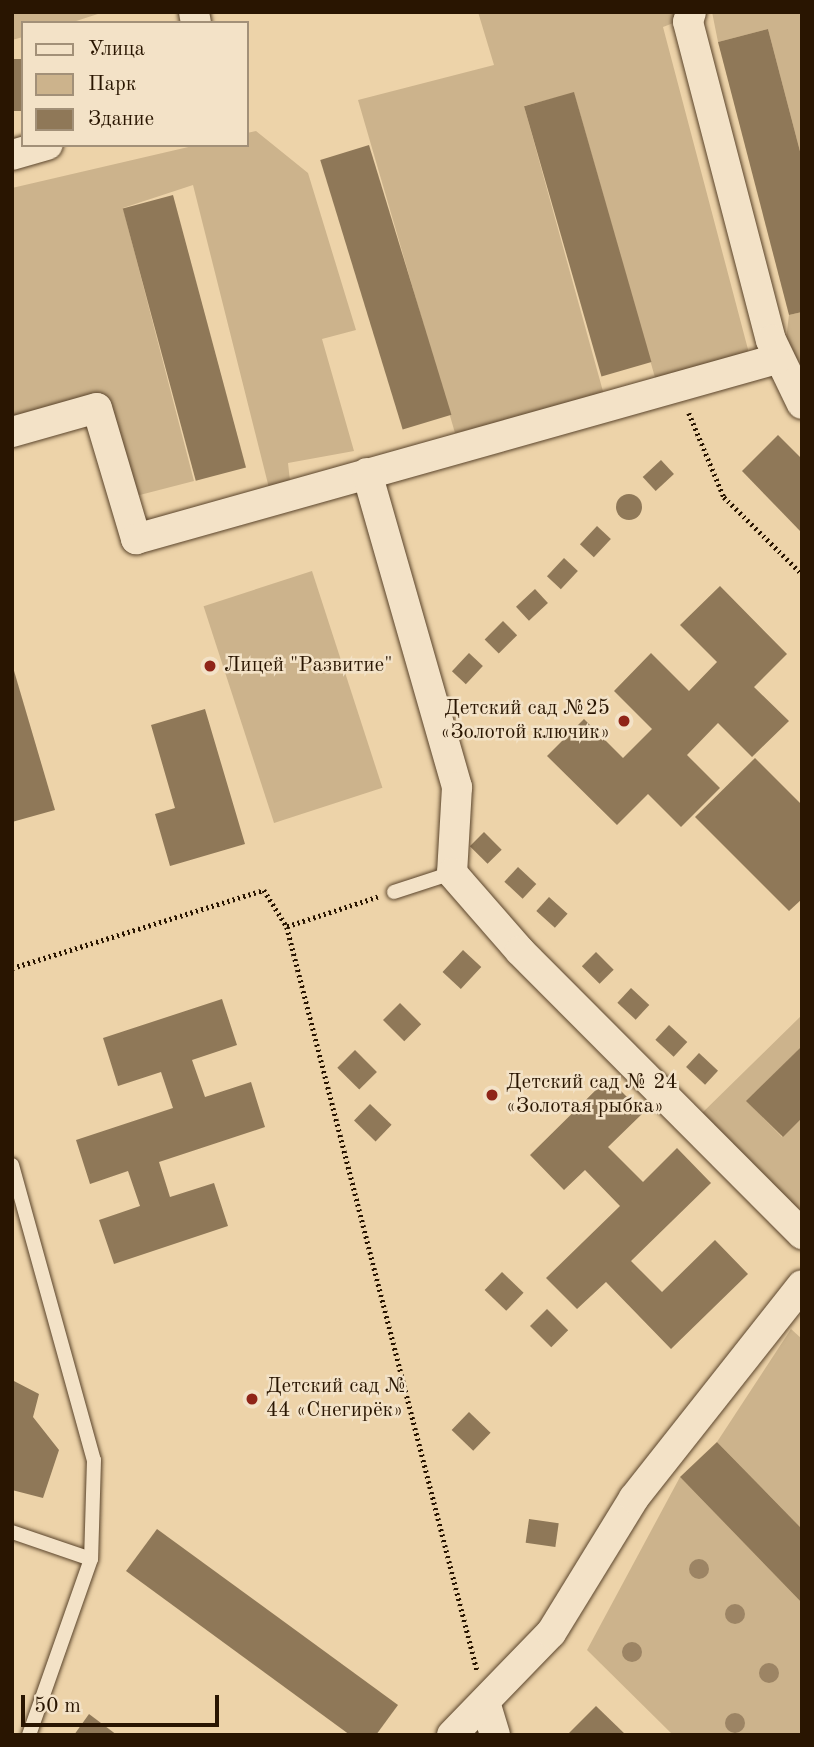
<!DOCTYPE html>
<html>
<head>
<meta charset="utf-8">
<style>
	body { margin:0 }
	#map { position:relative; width:814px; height:1747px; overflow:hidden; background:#edd3a9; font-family:"Old Standard TT",serif }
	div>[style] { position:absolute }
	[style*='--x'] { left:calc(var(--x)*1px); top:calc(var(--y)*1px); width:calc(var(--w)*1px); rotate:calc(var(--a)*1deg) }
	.green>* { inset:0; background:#ccb38c; transform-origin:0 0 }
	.building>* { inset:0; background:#8f7858; transform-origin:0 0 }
	.round { border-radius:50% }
	.path>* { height:4.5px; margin-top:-2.25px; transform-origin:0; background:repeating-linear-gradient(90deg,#291501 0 2px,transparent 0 5.5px) }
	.roads { filter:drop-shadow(0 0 2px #5a442b) drop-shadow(0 0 2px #5a442b) }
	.service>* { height:14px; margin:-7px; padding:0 7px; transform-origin:7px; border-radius:7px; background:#f3e2c7 }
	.minor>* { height:30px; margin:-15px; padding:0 15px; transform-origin:15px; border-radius:15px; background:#f3e2c7 }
	.trees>* { width:20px; height:20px; margin:-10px; border-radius:50%; background:#9c8464 }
	.dots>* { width:19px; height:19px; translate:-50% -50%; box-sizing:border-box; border:4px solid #f3e2c7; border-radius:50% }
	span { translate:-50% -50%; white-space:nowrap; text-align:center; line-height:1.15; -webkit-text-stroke:5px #f3e2c7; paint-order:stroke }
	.poi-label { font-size:21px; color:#291501 }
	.left { translate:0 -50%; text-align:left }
	.right { translate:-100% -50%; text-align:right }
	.frame { position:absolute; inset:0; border:14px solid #291501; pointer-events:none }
	.legend { position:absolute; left:21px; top:21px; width:228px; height:126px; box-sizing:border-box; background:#f3e2c7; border:2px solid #a29078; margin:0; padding:9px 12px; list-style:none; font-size:21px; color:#291501 }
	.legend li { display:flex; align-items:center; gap:14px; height:35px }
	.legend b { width:35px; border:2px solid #a29078 }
	.scale { position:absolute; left:21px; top:1695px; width:198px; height:32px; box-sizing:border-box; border:4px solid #291501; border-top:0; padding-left:9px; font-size:21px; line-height:24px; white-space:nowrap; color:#291501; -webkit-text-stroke:5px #f3e2c7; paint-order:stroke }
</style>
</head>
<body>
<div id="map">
	<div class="green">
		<i style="clip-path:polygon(12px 12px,104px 12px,70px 23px,23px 23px,23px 37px,12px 40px)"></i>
		<i style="clip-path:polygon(478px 12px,702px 12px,663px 27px,750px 357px,656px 381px,574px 93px,524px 106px,604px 395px,455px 433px,358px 100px,494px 65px)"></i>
		<i style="clip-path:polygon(712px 12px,802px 12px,802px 159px,768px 29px,718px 42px)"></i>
		<i style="clip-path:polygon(256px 131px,308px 173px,356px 330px,322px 339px,354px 451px,288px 463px,291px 490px,271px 496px,193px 185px,123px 208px,194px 481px,132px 497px,102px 399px,12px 424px,12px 188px,197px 145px,247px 145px,247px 133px)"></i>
		<i style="clip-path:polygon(802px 312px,802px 387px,784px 356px,789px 315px)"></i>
		<i style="left:312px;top:571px;width:228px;height:114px;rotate:72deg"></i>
		<i style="clip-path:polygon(802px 1015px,802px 1046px,747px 1101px,782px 1137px,802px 1118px,802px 1222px,699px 1116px)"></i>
		<i style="clip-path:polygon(791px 1329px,802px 1339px,802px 1529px,717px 1442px)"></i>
		<i style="clip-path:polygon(680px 1477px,802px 1603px,802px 1735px,673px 1735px,587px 1650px)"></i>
	</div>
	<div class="building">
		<i style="clip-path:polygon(768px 29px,802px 159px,802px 312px,789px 315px,718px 42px)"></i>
		<i style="left:23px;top:59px;width:52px;height:11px;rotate:90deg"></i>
		<i style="left:574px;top:92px;width:281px;height:52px;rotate:74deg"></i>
		<i style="left:369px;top:145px;width:282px;height:51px;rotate:73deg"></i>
		<i style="left:173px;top:195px;width:282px;height:52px;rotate:75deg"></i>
		<i style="clip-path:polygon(778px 435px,802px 459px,802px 533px,742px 471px)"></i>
		<i style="left:661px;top:460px;width:19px;height:25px;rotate:47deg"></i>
		<i class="round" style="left:616px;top:494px;width:26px;height:26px"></i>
		<i style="left:597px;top:526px;width:19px;height:25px;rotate:43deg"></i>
		<i style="left:564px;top:558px;width:19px;height:25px;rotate:43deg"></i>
		<i style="clip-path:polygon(720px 586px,787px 654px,754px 687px,789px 721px,752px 757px,718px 723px,687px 755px,720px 788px,681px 827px,648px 794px,617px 825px,547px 756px,584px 719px,623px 758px,652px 729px,614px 691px,651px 653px,689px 691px,717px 662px,680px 625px)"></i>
		<i style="left:535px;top:589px;width:19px;height:26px;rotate:47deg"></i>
		<i style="left:503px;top:621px;width:20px;height:26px;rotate:45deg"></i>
		<i style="left:469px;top:653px;width:19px;height:25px;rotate:43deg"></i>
		<i style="clip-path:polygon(12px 664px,55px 810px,12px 822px)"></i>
		<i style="clip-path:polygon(205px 709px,245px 844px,170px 866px,155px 814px,175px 808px,151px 725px)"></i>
		<i style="clip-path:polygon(755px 758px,802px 805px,802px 899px,789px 911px,695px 817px)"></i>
		<i style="left:484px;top:832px;width:25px;height:20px;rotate:45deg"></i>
		<i style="left:518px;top:867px;width:25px;height:20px;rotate:43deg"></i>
		<i style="left:549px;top:897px;width:25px;height:19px;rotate:42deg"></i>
		<i style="left:463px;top:950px;width:25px;height:30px;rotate:43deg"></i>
		<i style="left:596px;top:952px;width:25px;height:20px;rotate:45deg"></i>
		<i style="left:631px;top:988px;width:25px;height:20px;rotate:43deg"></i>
		<i style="clip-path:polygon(222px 999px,237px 1045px,192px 1060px,205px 1097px,251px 1082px,265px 1127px,159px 1162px,170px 1197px,214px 1183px,228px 1226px,114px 1264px,99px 1220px,140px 1206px,128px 1171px,90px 1184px,76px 1140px,173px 1108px,161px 1072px,118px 1086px,103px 1038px)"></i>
		<i style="left:400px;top:1003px;width:30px;height:24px;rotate:45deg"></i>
		<i style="left:669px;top:1025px;width:25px;height:20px;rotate:43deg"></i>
		<i style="clip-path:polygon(802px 1046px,802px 1118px,783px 1137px,746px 1101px)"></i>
		<i style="left:355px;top:1050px;width:31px;height:25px;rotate:45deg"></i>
		<i style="left:699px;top:1053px;width:26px;height:19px;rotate:43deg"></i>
		<i style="clip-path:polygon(608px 1078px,643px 1113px,608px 1147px,643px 1182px,677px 1148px,711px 1183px,631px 1261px,662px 1292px,715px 1240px,748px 1274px,671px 1349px,606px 1282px,577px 1309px,546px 1278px,620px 1206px,585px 1170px,564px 1190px,530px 1155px)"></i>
		<i style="left:370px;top:1104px;width:30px;height:23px;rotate:44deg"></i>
		<i style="left:502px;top:1272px;width:30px;height:25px;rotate:44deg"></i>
		<i style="left:547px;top:1309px;width:30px;height:24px;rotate:45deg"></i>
		<i style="clip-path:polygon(12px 1380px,39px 1394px,33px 1417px,59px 1450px,43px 1498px,12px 1490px)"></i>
		<i style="left:469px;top:1412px;width:30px;height:25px;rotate:44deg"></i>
		<i style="clip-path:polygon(717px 1442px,802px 1529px,802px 1603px,680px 1477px)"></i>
		<i style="left:529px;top:1519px;width:30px;height:24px;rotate:8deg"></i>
		<i style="clip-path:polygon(157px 1529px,398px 1705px,376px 1735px,350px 1735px,126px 1571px)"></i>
		<i style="clip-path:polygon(596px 1706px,626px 1735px,567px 1735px)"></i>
		<i style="clip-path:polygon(89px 1714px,117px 1735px,74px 1735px)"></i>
	</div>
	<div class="path">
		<i style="--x:689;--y:413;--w:91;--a:67.4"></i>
		<i style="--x:724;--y:497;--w:110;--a:44.6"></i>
		<i style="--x:378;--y:897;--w:96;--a:161.8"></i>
		<i style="--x:287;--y:927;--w:767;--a:75.66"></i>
		<i style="--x:12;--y:968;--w:264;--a:-17.2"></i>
		<i style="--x:264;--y:890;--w:44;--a:58.1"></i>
	</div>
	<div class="roads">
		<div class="service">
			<i style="--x:394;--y:892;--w:61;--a:-18.1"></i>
			<i style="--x:12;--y:1165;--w:306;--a:74.5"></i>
			<i style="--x:94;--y:1460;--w:99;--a:91.7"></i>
			<i style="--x:91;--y:1559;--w:187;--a:109.4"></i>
			<i style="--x:12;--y:1532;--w:83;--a:18.9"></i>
		</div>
		<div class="minor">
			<i style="--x:194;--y:12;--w:11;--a:80"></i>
			<i style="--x:691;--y:12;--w:10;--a:107"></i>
			<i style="--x:688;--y:22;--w:329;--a:75.4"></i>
			<i style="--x:771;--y:340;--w:71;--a:64.2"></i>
			<i style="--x:12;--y:155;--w:37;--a:-16"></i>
			<i style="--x:12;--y:432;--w:88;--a:-15.8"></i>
			<i style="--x:97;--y:408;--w:137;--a:73.4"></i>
			<i style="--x:136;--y:539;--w:666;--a:-15.69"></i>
			<i style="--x:367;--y:473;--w:327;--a:74"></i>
			<i style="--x:457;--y:787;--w:86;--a:93.3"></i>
			<i style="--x:452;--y:873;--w:103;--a:48.9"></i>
			<i style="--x:520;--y:951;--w:400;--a:45.1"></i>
			<i style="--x:485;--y:1702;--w:34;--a:73"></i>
			<i style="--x:452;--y:1735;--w:142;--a:-45.9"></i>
			<i style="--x:551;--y:1633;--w:158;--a:-58.4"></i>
			<i style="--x:634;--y:1498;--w:271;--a:-51.7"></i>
		</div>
	</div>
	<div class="trees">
		<i style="left:699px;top:1569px"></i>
		<i style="left:735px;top:1614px"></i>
		<i style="left:632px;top:1652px"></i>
		<i style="left:769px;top:1673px"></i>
		<i style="left:735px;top:1723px"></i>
	</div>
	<div class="dots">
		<i style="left:210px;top:666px;background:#8f2418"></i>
		<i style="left:624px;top:721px;background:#8f2418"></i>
		<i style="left:492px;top:1095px;background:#8f2418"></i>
		<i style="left:252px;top:1399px;background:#8f2418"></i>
	</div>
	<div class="poi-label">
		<span class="left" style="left:224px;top:666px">Лицей "Развитие"</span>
		<span class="right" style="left:610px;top:721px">Детский сад №25<br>«Золотой ключик»</span>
		<span class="left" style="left:506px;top:1095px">Детский сад № 24<br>«Золотая рыбка»</span>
		<span class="left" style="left:266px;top:1399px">Детский сад №<br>44 «Снегирёк»</span>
	</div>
	<div class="frame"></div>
	<ul class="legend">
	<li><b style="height:9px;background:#f3e2c7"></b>Улица</li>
	<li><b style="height:19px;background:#ccb38c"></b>Парк</li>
	<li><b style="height:19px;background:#8f7858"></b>Здание</li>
	</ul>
	<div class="scale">50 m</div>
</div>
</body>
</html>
